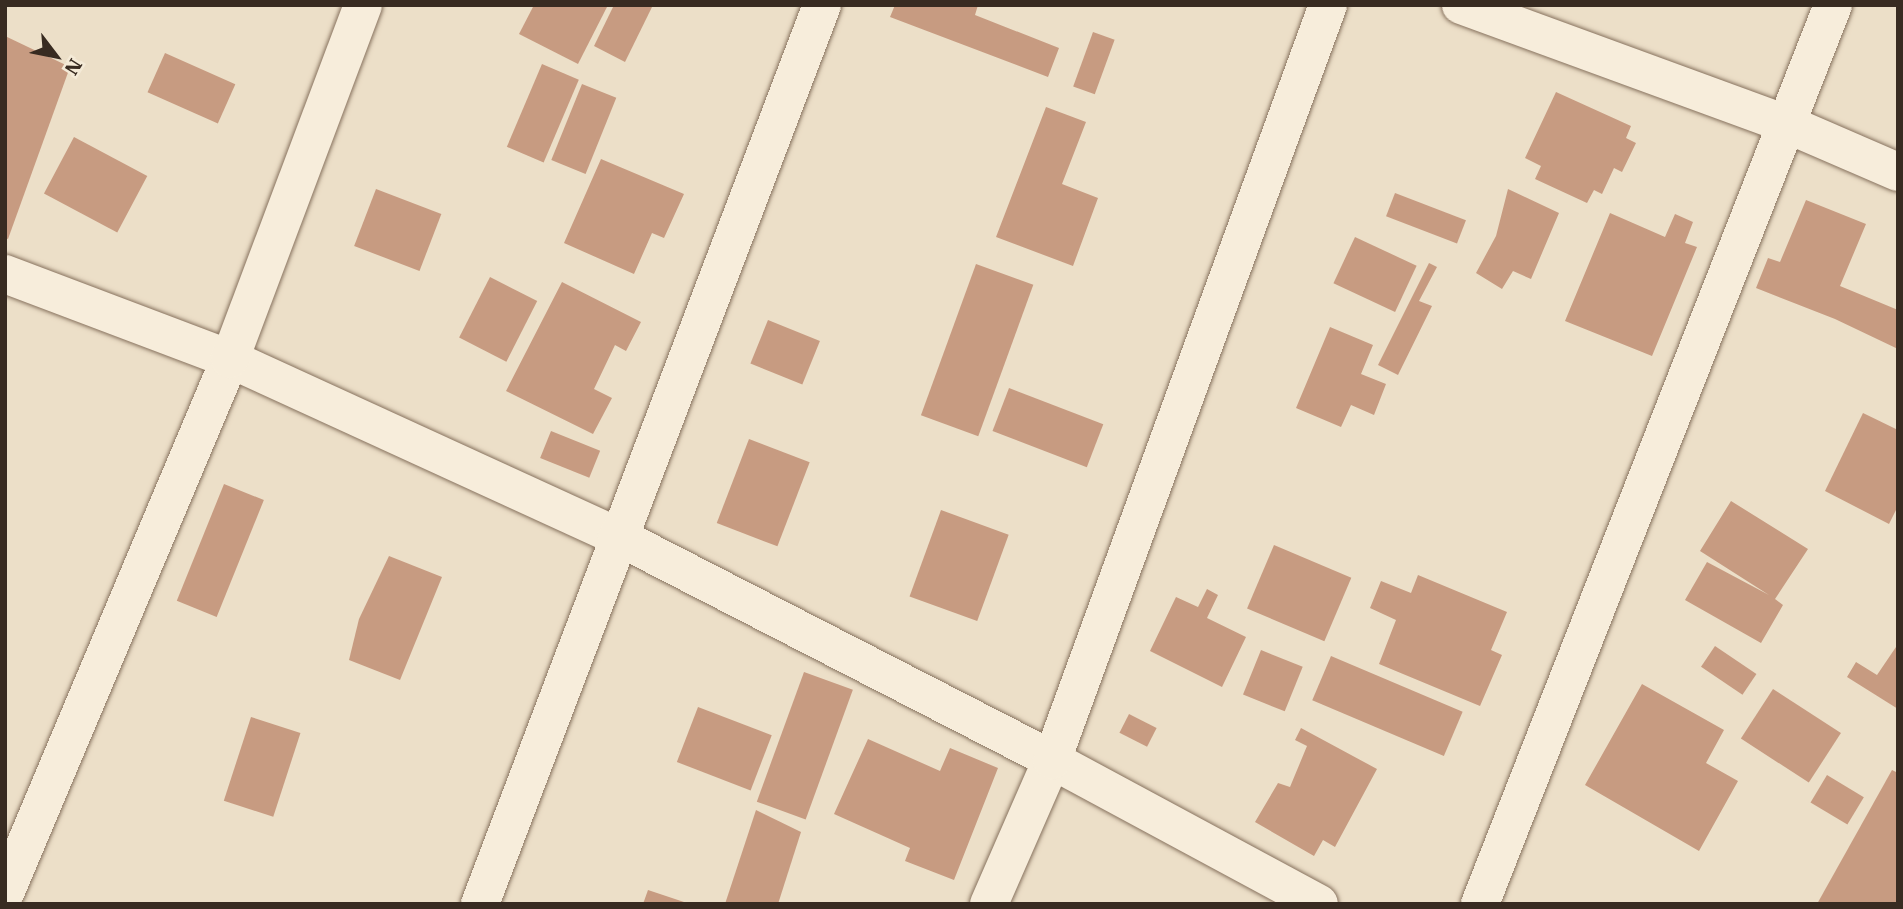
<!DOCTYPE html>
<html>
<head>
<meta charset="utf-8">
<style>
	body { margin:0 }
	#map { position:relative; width:1903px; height:909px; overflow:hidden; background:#ecdfc8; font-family:"IBM Plex Serif",serif }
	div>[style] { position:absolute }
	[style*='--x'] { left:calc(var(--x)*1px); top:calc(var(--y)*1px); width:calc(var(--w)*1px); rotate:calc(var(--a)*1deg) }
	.building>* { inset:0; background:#c79b81; transform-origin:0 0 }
	.roads { filter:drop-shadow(0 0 2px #87725e) drop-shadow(0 0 2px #87725e) }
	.minor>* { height:38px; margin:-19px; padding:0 19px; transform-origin:19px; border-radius:19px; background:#f7eddb }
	span { translate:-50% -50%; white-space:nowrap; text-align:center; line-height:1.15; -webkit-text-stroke:7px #f4ead7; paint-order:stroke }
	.frame { position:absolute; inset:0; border:7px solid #382b21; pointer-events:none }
	.north { position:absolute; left:21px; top:21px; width:70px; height:70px; -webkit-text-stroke:5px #f4ead7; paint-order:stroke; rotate:122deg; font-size:19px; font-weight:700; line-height:28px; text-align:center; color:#382b21 }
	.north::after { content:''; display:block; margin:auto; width:24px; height:32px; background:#382b21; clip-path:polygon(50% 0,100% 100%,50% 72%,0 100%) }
</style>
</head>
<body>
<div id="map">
	<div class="building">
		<i style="clip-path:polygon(534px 5px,608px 5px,578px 64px,519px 34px)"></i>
		<i style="clip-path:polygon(614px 5px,653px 5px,625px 62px,594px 46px)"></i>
		<i style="clip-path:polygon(895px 5px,978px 5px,975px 15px,1059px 48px,1048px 77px,890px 17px)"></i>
		<i style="left:1093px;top:32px;width:23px;height:58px;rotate:20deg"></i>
		<i style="clip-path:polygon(5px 36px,70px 67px,8px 239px,5px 238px)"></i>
		<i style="left:165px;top:53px;width:77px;height:43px;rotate:24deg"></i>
		<i style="left:542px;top:64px;width:40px;height:90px;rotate:23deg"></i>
		<i style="left:582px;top:84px;width:37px;height:82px;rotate:22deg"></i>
		<i style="clip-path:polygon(1556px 92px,1631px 126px,1626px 138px,1636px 143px,1622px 172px,1614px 168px,1602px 194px,1594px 190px,1587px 203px,1535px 179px,1541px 166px,1525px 158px)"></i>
		<i style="clip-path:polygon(1046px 107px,1086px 122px,1062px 184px,1098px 198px,1073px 266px,996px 237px)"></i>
		<i style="left:74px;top:137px;width:83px;height:64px;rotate:28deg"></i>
		<i style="clip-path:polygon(601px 159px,684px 194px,664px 238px,652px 233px,634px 274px,564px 243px)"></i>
		<i style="left:376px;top:189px;width:70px;height:61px;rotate:21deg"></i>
		<i style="clip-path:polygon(1508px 189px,1559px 213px,1531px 279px,1513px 271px,1502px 289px,1476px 273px,1496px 236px)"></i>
		<i style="left:1395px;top:193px;width:76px;height:25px;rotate:21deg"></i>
		<i style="clip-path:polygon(1806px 200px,1866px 224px,1840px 286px,1898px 310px,1898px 349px,1835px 319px,1756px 288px,1768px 258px,1780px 262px)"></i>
		<i style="clip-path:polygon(1610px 213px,1665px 237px,1675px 214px,1693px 222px,1685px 243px,1697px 247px,1652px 356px,1565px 321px)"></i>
		<i style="left:1355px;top:237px;width:68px;height:51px;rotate:25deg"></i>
		<i style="clip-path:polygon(1429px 263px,1437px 267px,1419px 301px,1432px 306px,1398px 375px,1378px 365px)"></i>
		<i style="left:976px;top:264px;width:61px;height:161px;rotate:20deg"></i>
		<i style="left:490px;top:277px;width:53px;height:68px;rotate:27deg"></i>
		<i style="clip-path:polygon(562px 282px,641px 322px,626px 351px,615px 345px,594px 389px,612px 398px,593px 434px,506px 391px)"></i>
		<i style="left:768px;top:320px;width:56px;height:47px;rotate:22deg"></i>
		<i style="clip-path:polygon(1330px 327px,1373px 345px,1361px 374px,1386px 384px,1374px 415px,1351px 405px,1341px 427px,1296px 408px)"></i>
		<i style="left:1009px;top:388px;width:101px;height:46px;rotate:21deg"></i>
		<i style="clip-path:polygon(1863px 413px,1898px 430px,1898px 506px,1889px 524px,1825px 491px)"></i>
		<i style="left:551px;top:431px;width:53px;height:29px;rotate:22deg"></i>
		<i style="left:749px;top:439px;width:65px;height:90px;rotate:21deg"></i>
		<i style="left:224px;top:484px;width:43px;height:126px;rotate:22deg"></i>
		<i style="clip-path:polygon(1731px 501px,1808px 549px,1775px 599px,1783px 605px,1761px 643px,1685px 600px,1707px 562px,1769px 595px,1700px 551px)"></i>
		<i style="left:941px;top:510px;width:72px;height:92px;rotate:20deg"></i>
		<i style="left:1274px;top:545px;width:84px;height:69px;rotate:23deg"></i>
		<i style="clip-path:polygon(389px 556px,442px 577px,400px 680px,349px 660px,359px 619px)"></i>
		<i style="clip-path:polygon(1418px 575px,1507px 612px,1491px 650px,1502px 655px,1480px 706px,1379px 664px,1396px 620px,1370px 608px,1381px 581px,1411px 593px)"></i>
		<i style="clip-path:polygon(1207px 589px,1218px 595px,1207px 618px,1246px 637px,1222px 687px,1150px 651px,1176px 597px,1198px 607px)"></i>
		<i style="left:1715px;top:646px;width:50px;height:25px;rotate:34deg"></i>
		<i style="clip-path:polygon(1896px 647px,1898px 648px,1898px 709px,1847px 677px,1856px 662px,1877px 675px)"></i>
		<i style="left:1261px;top:650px;width:45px;height:48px;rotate:22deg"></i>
		<i style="left:1331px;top:656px;width:143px;height:48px;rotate:23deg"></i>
		<i style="left:804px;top:672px;width:52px;height:138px;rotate:20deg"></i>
		<i style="clip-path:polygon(1642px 684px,1724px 730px,1706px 763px,1738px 781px,1699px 851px,1585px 785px)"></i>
		<i style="left:1773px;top:689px;width:81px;height:59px;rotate:33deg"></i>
		<i style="left:698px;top:707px;width:79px;height:59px;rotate:21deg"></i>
		<i style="left:1129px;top:714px;width:31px;height:21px;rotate:27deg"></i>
		<i style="left:251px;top:717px;width:52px;height:88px;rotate:18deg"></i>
		<i style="clip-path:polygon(1301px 728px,1377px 769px,1335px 847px,1323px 840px,1314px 856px,1255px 822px,1278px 783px,1290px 787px,1307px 746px,1295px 740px)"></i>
		<i style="clip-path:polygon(868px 739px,940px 771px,950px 748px,998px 768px,954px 880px,905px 861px,910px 848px,834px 814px)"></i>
		<i style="clip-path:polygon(1892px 770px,1898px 773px,1898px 904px,1817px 904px)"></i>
		<i style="left:1827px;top:775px;width:43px;height:32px;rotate:31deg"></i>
		<i style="clip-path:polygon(756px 810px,801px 832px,778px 904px,725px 904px)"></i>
		<i style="clip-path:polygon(648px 890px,687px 903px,687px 904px,643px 904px)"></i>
	</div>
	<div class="roads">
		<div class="minor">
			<i style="--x:1461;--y:5;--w:347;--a:20.1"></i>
			<i style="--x:1787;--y:124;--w:121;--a:23.4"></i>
			<i style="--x:5;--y:274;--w:241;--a:20.7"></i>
			<i style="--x:230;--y:359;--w:426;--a:24.6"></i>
			<i style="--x:617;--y:536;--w:489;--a:27.2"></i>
			<i style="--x:1052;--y:760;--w:303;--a:28.3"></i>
			<i style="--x:5;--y:893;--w:579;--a:-67.15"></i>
			<i style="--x:230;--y:359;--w:378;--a:-69.4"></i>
			<i style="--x:480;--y:904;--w:962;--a:-69.17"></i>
			<i style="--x:989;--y:904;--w:157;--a:-66.4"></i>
			<i style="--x:1052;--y:760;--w:804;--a:-69.92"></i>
			<i style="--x:1480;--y:904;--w:966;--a:-68.56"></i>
		</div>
	</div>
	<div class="frame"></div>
	<div class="north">N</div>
</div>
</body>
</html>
